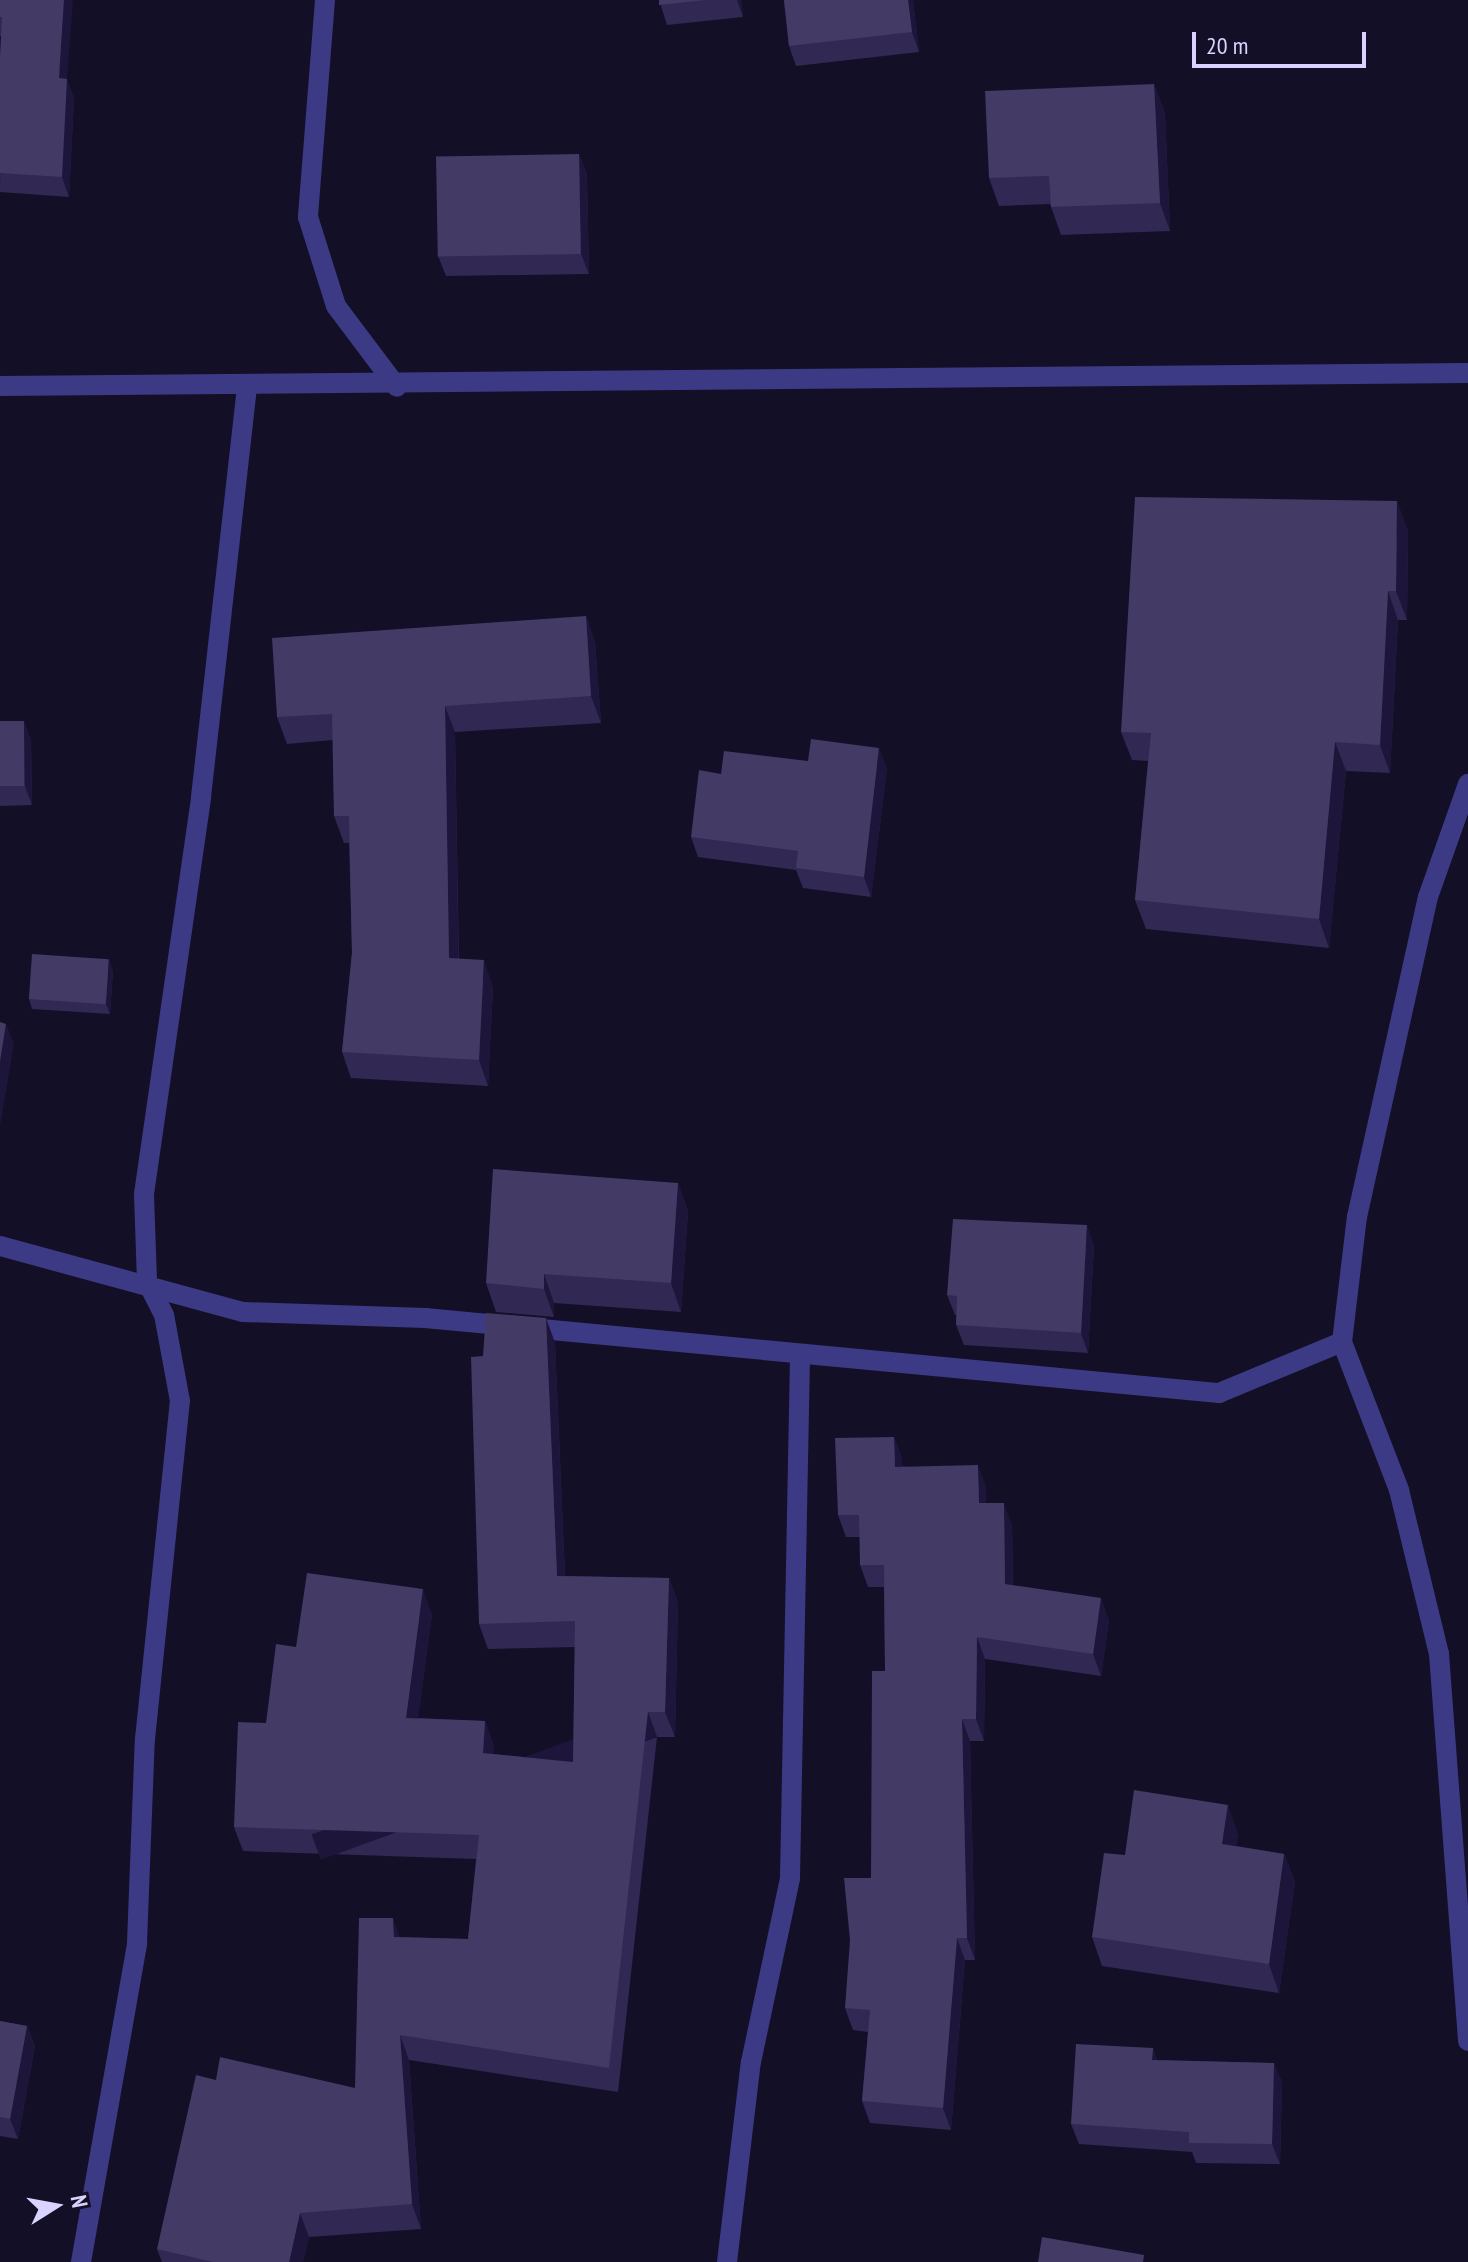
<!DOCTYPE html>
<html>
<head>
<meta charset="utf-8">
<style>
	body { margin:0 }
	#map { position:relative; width:1468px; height:2262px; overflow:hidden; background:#130f26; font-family:"PT Sans Narrow",sans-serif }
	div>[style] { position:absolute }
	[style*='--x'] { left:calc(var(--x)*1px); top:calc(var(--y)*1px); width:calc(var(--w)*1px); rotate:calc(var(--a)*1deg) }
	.minor>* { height:20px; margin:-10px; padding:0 10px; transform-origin:10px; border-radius:10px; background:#3d3a85 }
	.wall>* { inset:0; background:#312854 }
	.shaded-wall>* { inset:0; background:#1d163a; transform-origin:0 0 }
	.building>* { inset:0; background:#433a66; transform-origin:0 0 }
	span { translate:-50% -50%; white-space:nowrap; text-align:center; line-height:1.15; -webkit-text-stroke:6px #130f26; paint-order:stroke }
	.north { position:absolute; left:16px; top:2166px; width:80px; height:80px; -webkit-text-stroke:6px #130f26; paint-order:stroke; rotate:79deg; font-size:22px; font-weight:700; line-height:32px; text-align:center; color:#d9d4ff }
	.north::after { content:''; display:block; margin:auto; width:28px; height:36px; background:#d9d4ff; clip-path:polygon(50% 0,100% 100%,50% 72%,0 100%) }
	.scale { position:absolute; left:1192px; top:32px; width:174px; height:36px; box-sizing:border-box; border:4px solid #d9d4ff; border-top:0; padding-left:10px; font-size:24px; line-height:28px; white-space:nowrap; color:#d9d4ff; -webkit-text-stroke:6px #130f26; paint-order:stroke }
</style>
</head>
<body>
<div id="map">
	<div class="minor">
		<i style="--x:325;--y:0;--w:218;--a:94.5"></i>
		<i style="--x:308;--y:217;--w:93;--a:72.5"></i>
		<i style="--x:336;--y:306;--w:101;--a:53"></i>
		<i style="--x:0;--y:386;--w:1468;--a:-0.51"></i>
		<i style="--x:0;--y:1246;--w:252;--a:15.2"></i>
		<i style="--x:243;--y:1312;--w:182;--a:1.9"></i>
		<i style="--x:425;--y:1318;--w:798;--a:5.4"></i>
		<i style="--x:1219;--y:1393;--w:133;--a:-22.5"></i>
		<i style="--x:1342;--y:1342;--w:126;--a:-83.2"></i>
		<i style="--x:1357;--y:1217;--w:328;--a:-77.5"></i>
		<i style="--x:1428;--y:897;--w:120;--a:-70.5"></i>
		<i style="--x:1342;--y:1342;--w:159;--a:68.9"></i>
		<i style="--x:1399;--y:1490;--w:169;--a:76.3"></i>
		<i style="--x:1439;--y:1654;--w:388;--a:85.7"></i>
		<i style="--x:81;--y:2262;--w:324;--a:-80"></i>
		<i style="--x:137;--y:1943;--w:204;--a:-87.8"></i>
		<i style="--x:145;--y:1739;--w:340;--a:-84.1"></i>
		<i style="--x:180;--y:1401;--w:87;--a:-100.5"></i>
		<i style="--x:164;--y:1315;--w:38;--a:-117"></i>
		<i style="--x:147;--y:1281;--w:87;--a:-92"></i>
		<i style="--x:144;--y:1194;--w:401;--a:-81.8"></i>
		<i style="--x:201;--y:797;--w:411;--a:-83.6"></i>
		<i style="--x:727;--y:2262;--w:201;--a:-83.2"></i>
		<i style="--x:751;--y:2062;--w:188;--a:-78"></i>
		<i style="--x:790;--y:1878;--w:522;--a:-88.9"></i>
	</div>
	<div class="wall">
		<i style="clip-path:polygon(0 0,67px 80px,74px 99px,69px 197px,0 192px,1px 36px,0 36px)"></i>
		<i style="clip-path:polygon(659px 0,741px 0,743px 17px,667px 25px)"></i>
		<i style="clip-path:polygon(784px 0,913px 0,919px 52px,796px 66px,789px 46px)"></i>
		<i style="clip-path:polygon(1154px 84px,1165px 113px,1170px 231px,1061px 235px,1050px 204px,999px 206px,989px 178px)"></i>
		<i style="clip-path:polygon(579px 154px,587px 174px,589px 274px,446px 276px,438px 256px)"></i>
		<i style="clip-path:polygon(1408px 530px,1407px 620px,1398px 620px,1390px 773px,1346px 771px,1329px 948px,1146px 929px,1135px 900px,1148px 761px,1132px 760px,1121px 732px)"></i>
		<i style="clip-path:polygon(586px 616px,595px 642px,601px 723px,455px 732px,459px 959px,493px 987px,488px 1086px,351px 1078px,342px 1052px,352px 953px,349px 843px,344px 843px,334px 816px,333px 740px,287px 744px,277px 717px)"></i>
		<i style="clip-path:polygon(0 721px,24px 721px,31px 741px,32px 805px,0 806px)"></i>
		<i style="clip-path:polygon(808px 761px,887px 768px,871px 897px,803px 888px,796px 870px,698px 857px,691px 837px,721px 774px)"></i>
		<i style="clip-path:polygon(113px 970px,110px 1014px,32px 1009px,29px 999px)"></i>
		<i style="clip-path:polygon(678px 1183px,688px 1211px,681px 1312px,554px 1303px,554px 1317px,496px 1312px,486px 1283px)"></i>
		<i style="clip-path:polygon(1094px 1245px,1088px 1353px,964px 1345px,956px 1325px,957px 1315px,955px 1315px,947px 1295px)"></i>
		<i style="clip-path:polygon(546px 1318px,555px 1343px,565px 1576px,669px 1578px,678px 1603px,675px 1737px,657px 1737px,618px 2092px,409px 2060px,421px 2229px,309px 2237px,303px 2262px,162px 2262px,157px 2249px,216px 2080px,355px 2088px,400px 1937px,468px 1939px,476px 1859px,243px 1851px,234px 1827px,266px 1723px,296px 1647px,432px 1614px,418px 1718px,485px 1721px,494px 1746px,493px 1754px,573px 1762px,575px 1647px,488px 1649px,479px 1624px,483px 1356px)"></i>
		<i style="clip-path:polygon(894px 1437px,902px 1459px,902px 1466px,986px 1487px,986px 1503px,1012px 1525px,1013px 1585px,1109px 1620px,1101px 1676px,985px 1659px,984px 1741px,970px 1741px,975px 1960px,965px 1960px,951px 2130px,870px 2123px,862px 2101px,868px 2032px,853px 2030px,845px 2008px,871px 1878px,885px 1671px,884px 1587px,868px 1587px,860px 1565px,860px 1537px,846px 1537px,838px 1515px)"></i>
		<i style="clip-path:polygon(1238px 1833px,1236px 1846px,1284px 1854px,1295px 1882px,1279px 1993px,1102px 1966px,1092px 1937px,1125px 1855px)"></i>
		<i style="clip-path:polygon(0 2021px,27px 2026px,35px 2046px,18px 2139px,0 2136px)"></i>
		<i style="clip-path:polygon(1153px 2048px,1157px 2060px,1274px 2063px,1282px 2083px,1280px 2164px,1196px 2163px,1192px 2152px,1079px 2144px,1071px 2124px)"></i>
	</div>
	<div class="shaded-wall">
		<i style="clip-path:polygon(64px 0,73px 0,67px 80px,74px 99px,69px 197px,62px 177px,59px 78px)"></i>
		<i style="clip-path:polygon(737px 0,741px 0,743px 17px)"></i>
		<i style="clip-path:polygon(908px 0,913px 0,919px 52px,912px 32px)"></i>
		<i style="clip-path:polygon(1154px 84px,1165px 113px,1170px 231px,1160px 203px)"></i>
		<i style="clip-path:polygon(579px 154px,587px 174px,589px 274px,581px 254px)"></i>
		<i style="clip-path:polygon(1397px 501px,1408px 530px,1407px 620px,1396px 591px)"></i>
		<i style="clip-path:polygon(1388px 591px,1398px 620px,1390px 773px,1380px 745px)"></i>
		<i style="clip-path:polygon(586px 616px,595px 642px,601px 723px,591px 696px)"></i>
		<i style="clip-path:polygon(445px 706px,455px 732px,459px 985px,449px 958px)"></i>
		<i style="clip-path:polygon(24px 721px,31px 741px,32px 805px,25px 786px)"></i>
		<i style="clip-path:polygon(1335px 742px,1346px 771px,1329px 948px,1319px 919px)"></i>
		<i style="clip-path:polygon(879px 748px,887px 768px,871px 897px,864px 877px)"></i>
		<i style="clip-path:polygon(109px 959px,113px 970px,110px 1014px,106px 1004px)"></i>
		<i style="clip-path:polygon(484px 960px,493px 987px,488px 1086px,479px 1060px)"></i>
		<i style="clip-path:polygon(6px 1024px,14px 1044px,0 1126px,0 1062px)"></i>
		<i style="clip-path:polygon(678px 1183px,688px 1211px,681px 1312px,671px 1283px)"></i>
		<i style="clip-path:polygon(1087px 1225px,1094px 1245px,1088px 1353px,1081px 1333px)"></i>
		<i style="clip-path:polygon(544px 1274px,554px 1303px,554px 1317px,544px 1289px)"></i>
		<i style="clip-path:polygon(546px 1318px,555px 1343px,566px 1601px,557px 1576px)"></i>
		<i style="clip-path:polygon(894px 1437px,902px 1459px,903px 1489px,895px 1467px)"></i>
		<i style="clip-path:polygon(978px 1465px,986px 1487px,987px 1525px,979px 1503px)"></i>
		<i style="clip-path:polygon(1004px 1503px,1012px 1525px,1013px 1606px,1005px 1584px)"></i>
		<i style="clip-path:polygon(669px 1578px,678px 1603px,675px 1737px,665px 1712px)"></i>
		<i style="clip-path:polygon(423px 1589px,432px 1614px,415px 1743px,406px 1718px)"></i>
		<i style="clip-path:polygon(1101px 1598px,1109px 1620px,1101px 1676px,1093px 1654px)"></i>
		<i style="clip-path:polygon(977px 1637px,985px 1659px,984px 1741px,976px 1719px)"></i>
		<i style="left:648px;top:1712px;width:27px;height:358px;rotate:70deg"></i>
		<i style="clip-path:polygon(962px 1719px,970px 1741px,975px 1960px,967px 1938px)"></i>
		<i style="clip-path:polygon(485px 1721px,494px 1746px,492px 1778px,483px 1753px)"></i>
		<i style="clip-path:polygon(1228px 1805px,1238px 1833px,1232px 1873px,1222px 1844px)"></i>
		<i style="clip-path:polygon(1284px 1854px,1295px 1882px,1279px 1993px,1269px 1964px)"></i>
		<i style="clip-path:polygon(393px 1918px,402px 1943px,394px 1937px)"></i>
		<i style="clip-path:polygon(957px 1938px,965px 1960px,951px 2130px,943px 2108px)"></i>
		<i style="clip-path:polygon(27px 2026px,35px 2046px,18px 2139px,10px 2119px)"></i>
		<i style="clip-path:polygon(400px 2035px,409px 2060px,421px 2229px,412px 2204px)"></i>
		<i style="clip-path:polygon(1153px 2048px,1160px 2068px,1152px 2060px)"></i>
		<i style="clip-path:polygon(1274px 2063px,1282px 2083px,1280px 2164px,1272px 2144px)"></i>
		<i style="clip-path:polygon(300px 2213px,309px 2237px,303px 2262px,289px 2262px)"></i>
	</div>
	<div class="building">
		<i style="clip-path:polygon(0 0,64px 0,59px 78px,67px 79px,62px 177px,0 173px,0 56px,2px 17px,0 17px)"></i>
		<i style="clip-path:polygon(659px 0,705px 0,659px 5px)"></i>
		<i style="clip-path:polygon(784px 0,908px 0,912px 32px,789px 46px)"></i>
		<i style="clip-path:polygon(1154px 84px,1160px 203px,1051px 207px,1049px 176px,989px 178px,985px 91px)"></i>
		<i style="left:579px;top:154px;width:100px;height:143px;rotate:89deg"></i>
		<i style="clip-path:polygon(1135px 497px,1397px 501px,1396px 591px,1388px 591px,1380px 745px,1335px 742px,1319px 919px,1135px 900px,1151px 733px,1121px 732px)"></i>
		<i style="clip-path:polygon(586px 616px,591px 696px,445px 706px,449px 958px,484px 960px,479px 1060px,342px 1052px,352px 953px,349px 816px,334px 816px,332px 714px,277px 717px,272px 638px)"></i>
		<i style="left:0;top:721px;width:24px;height:65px"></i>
		<i style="clip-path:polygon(811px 739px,879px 748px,864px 877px,796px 868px,798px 851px,691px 837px,699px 770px,721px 774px,724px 751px,808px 761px)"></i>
		<i style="left:32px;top:954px;width:77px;height:45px;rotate:4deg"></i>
		<i style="clip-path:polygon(0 1022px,6px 1024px,0 1062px)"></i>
		<i style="clip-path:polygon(493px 1169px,678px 1183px,671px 1283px,544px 1274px,544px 1289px,486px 1283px)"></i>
		<i style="clip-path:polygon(953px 1219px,1087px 1225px,1081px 1333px,956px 1325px,957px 1296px,947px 1295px)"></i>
		<i style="clip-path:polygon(486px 1313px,546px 1318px,557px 1576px,669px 1578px,665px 1712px,648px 1712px,609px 2068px,400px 2035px,412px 2204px,300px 2213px,289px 2262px,213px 2262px,157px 2249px,196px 2075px,216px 2080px,220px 2057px,355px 2088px,359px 1918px,393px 1918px,394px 1937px,468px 1939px,479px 1835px,234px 1827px,238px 1722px,266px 1723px,276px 1644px,296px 1647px,307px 1573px,423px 1589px,406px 1718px,485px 1721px,483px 1753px,573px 1762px,575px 1621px,479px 1624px,471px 1357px,483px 1356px)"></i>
		<i style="clip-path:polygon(894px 1437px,895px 1467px,978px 1465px,979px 1503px,1004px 1503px,1005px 1584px,1101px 1598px,1093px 1654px,977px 1637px,976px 1719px,962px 1719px,967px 1938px,957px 1938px,943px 2108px,862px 2101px,870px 2010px,845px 2008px,850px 1940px,844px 1878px,871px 1878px,872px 1671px,885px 1671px,884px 1565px,860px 1565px,859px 1515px,838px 1515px,835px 1438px)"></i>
		<i style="clip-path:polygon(1134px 1790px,1228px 1805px,1222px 1844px,1284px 1854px,1269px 1964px,1092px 1937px,1104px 1853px,1125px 1855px)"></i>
		<i style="clip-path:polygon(0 2021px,27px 2026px,10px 2119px,0 2117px)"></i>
		<i style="clip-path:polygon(1076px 2044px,1153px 2048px,1152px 2060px,1274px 2063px,1272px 2144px,1189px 2143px,1189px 2132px,1071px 2124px)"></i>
		<i style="clip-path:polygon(1042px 2237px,1144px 2255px,1143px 2262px,1038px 2262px)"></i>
	</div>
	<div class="north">N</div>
	<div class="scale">20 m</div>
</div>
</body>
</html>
